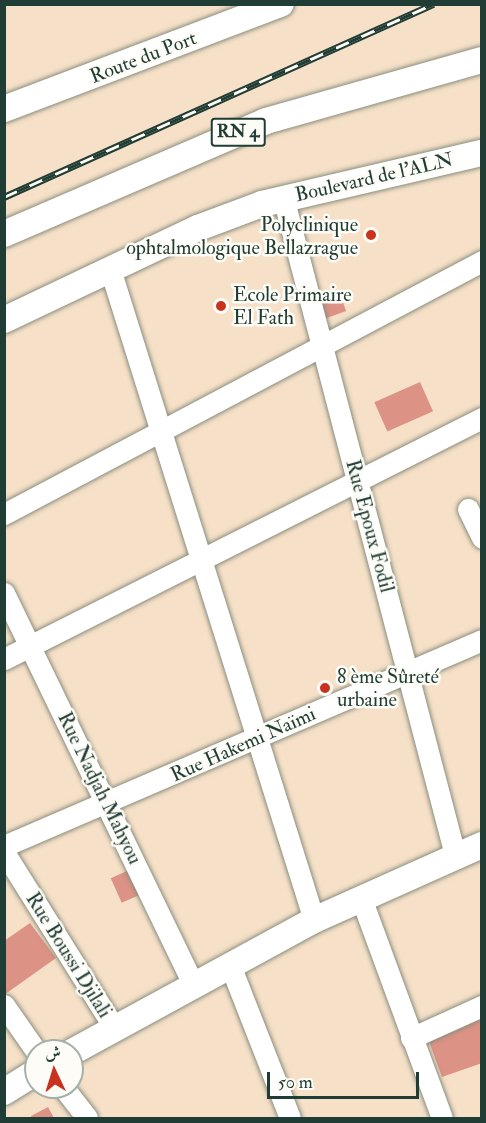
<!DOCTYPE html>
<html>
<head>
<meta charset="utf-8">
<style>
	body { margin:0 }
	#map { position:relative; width:486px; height:1123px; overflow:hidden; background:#f6e0c8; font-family:"IM FELL Double Pica",Amiri,serif }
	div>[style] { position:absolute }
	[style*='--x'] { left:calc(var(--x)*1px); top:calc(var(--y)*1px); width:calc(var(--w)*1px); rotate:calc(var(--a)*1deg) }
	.building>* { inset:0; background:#dc9285; transform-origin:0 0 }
	.roads { filter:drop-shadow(0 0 2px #8a8e7e) drop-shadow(0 0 2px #8a8e7e) }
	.minor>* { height:21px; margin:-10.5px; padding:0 10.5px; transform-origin:10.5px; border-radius:10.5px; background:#fff }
	.major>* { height:26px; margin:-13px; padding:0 13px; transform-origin:13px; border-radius:13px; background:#fff }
	.rail>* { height:7px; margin-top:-3.5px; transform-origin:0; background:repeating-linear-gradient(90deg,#fdfcf7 0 14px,#1f3d34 0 28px); box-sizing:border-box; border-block:2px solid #1f3d34 }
	.dots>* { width:16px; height:16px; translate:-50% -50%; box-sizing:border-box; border:3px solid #fdfcf7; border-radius:50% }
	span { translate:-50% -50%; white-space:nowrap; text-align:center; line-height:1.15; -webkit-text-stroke:5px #fdfcf7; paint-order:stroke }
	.shield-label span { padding:2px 4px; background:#fdfcf7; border:2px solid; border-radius:4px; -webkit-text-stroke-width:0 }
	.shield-label { font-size:18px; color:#1f3d34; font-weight:700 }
	.street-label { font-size:20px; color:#1f3d34 }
	.poi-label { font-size:20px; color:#1f3d34 }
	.right { translate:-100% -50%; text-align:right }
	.left { translate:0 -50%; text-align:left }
	.frame { position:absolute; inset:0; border:6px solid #1f3d34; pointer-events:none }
	.north { position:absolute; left:24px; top:1039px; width:60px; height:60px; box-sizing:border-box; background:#fdfcf7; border:2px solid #a4b0a9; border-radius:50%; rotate:356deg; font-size:16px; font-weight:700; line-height:24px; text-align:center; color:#1f3d34 }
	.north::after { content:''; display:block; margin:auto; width:21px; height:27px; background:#c8321e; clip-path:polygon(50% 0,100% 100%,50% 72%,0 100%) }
	.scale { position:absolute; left:267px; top:1072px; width:152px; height:27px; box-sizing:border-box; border:3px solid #1f3d34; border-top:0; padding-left:8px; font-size:18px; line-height:21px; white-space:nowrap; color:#1f3d34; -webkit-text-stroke:4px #fdfcf7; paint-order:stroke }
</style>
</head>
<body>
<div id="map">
	<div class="building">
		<i style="left:341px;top:297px;width:15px;height:22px;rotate:70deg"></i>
		<i style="left:420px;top:382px;width:32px;height:50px;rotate:66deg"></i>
		<i style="left:129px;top:870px;width:27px;height:20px;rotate:66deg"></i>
		<i style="clip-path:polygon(30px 923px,56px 958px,4px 995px,4px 941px)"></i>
		<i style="clip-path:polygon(482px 1006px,482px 1063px,442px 1077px,424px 1028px)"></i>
		<i style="clip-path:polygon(48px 1107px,54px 1118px,32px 1118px,31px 1116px)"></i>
	</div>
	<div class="roads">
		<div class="minor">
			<i style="--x:283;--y:197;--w:680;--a:75.35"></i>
			<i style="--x:110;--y:269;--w:682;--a:72.6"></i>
			<i style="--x:468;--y:509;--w:32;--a:64"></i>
			<i style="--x:4;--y:514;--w:541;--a:-27.89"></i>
			<i style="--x:4;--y:593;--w:434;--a:64.2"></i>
			<i style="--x:4;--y:659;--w:535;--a:-26.76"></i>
			<i style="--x:4;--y:846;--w:520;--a:-23.31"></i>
			<i style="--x:4;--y:852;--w:209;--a:57.9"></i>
			<i style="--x:361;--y:898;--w:234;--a:69.8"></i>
			<i style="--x:230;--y:965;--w:164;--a:68.6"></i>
			<i style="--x:4;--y:1005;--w:56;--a:55.2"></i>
			<i style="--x:411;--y:1038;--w:78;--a:-24.3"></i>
			<i style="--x:63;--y:1087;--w:39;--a:52"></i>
		</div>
		<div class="major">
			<i style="--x:4;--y:109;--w:296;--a:-20.8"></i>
			<i style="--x:4;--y:234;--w:285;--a:-23.3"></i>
			<i style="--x:266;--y:121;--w:224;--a:-15.8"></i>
			<i style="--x:4;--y:320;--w:215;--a:-25.4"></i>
			<i style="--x:198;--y:228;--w:68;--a:-20.6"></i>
			<i style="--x:262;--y:204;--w:226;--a:-13.1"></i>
			<i style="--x:72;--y:1052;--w:276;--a:-28.6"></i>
			<i style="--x:314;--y:920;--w:184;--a:-24.1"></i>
			<i style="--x:4;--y:1092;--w:38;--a:-32"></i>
		</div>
	</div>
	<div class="rail">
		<i style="--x:4;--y:197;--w:471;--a:-24.2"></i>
	</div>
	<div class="dots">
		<i style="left:371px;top:235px;background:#c8321e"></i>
		<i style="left:221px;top:306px;background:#c8321e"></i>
		<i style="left:325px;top:688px;background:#c8321e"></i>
	</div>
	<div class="shield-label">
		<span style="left:238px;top:132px">RN 4</span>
	</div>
	<div class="street-label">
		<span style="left:143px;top:57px;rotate:-21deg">Route du Port</span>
		<span style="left:374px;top:177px;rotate:-13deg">Boulevard de l'ALN</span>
		<span style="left:370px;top:526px;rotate:75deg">Rue Epoux Fodil</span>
		<span style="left:243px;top:744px;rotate:-24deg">Rue Hakemi Naïmi</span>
		<span style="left:100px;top:788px;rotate:64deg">Rue Nadjah Mahyou</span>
		<span style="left:69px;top:955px;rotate:58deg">Rue Boussi Djilali</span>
	</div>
	<div class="poi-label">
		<span class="right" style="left:358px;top:236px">Polyclinique<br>ophtalmologique Bellazrague</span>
		<span class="left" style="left:233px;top:306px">Ecole Primaire<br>El Fath</span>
		<span class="left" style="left:337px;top:688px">8 ème Sûreté<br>urbaine</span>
	</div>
	<div class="frame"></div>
	<div class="north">ش</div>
	<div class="scale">50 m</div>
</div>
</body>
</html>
